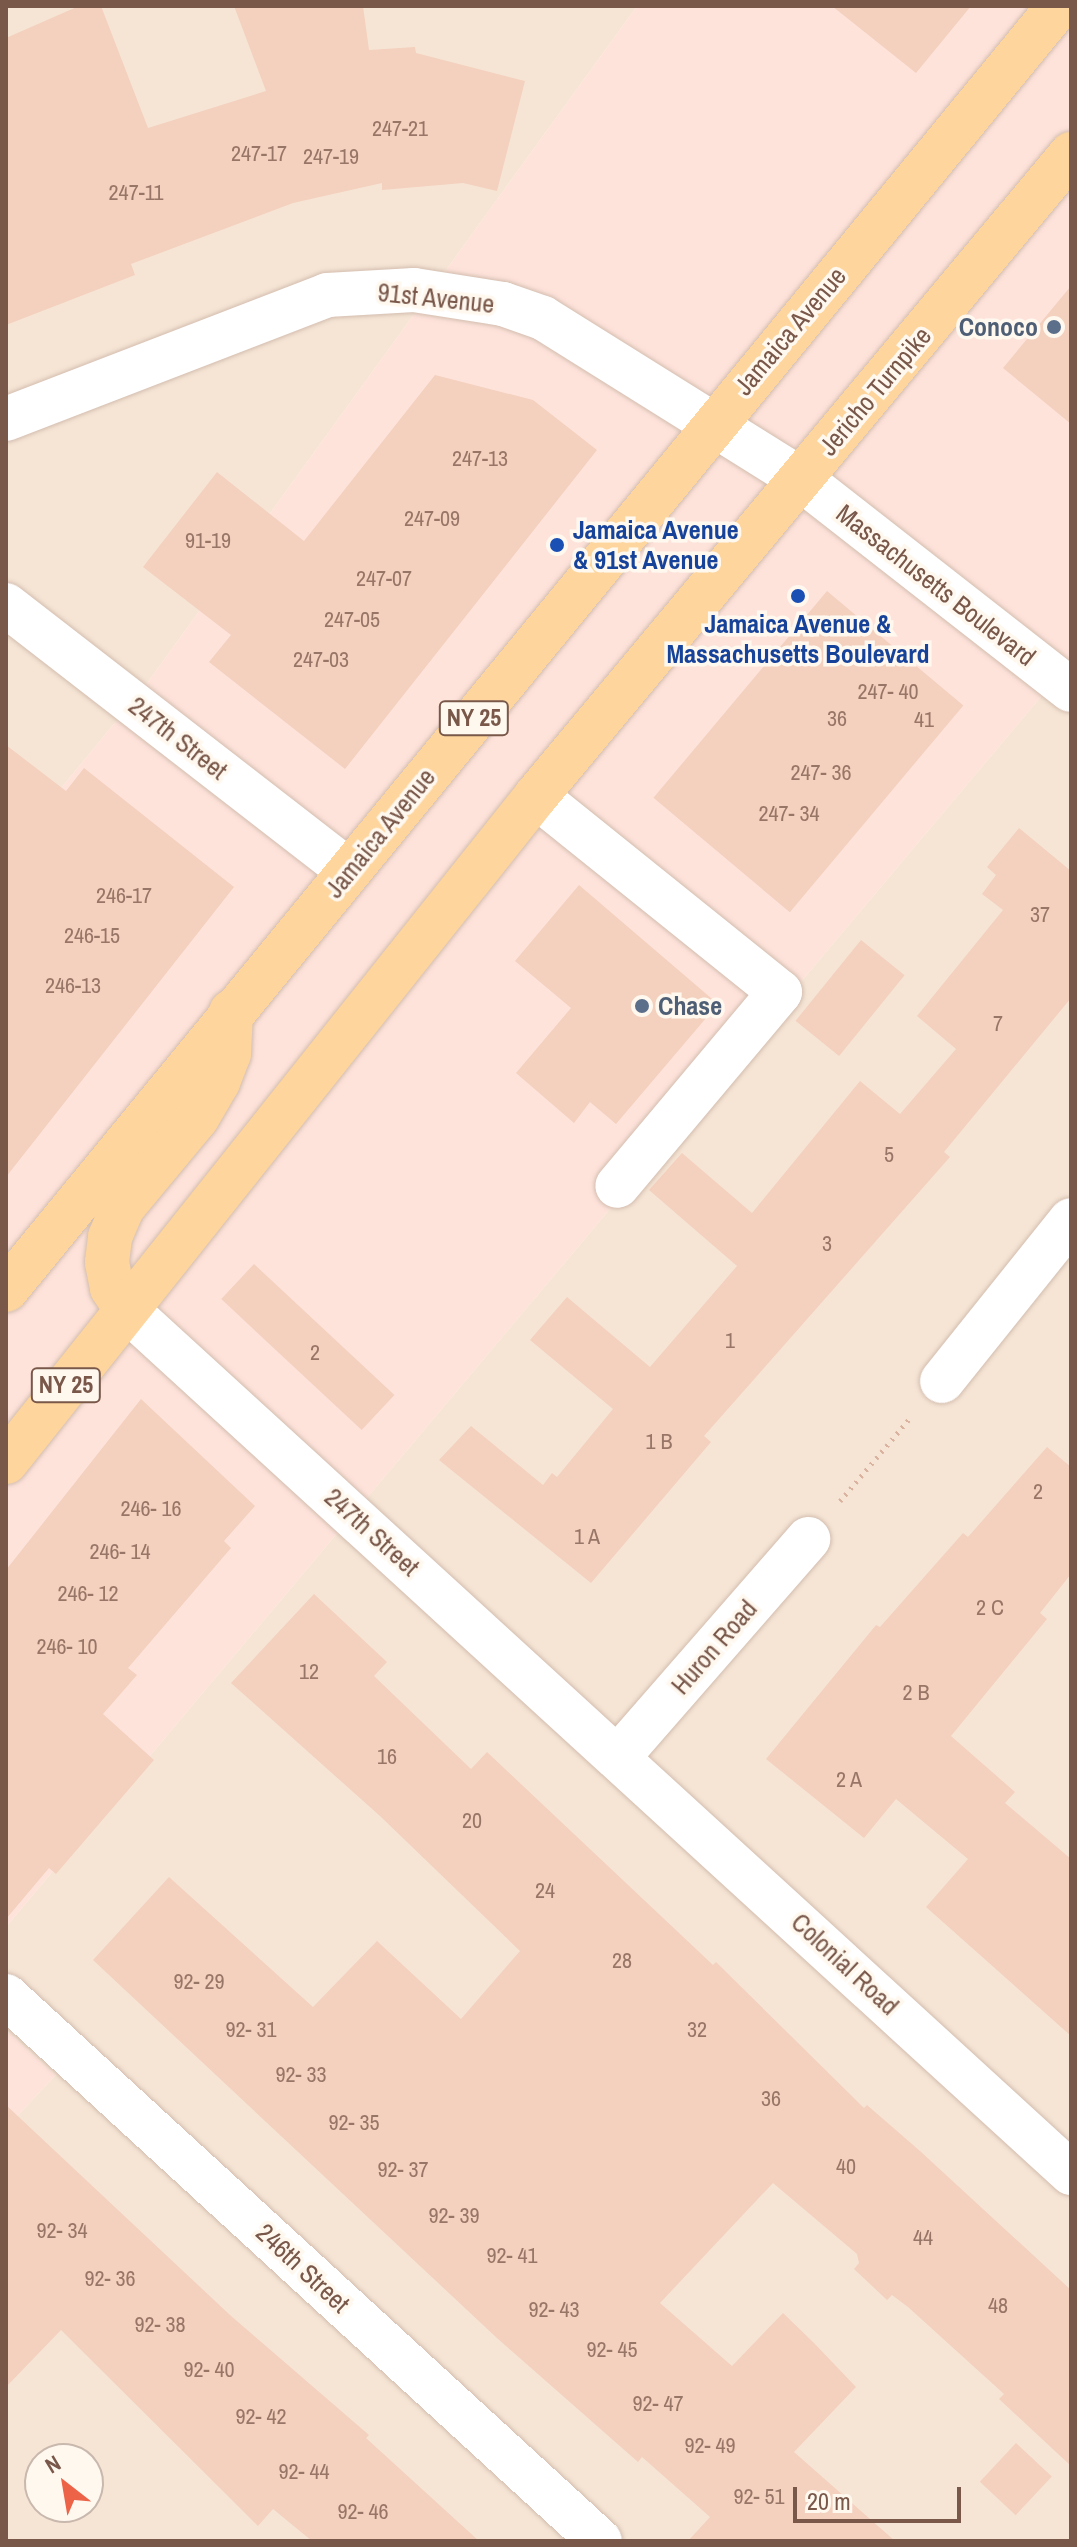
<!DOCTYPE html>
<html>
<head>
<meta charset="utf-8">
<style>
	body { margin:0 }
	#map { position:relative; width:1077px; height:2547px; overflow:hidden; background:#fdf4e7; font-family:"Archivo Narrow",sans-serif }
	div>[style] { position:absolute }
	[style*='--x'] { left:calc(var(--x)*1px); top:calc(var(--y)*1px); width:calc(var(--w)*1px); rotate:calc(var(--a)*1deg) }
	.residential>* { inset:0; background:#f6e5d5 }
	.commercial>* { inset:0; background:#fee3db }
	.building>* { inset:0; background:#f4d0be; transform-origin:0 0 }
	.path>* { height:5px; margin-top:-2.5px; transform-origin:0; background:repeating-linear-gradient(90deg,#dab3a0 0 2px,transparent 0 8px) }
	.roads { filter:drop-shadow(0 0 2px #d3bdaf) drop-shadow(0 0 2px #d3bdaf) }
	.minor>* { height:44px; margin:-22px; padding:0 22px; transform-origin:22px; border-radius:22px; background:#fff }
	.major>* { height:44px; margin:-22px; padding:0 22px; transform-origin:22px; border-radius:22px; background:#fed59d }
	.dots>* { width:22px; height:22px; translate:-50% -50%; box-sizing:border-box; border:4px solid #fff8ef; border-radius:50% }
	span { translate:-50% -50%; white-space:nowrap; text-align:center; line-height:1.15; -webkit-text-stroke:7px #fff8ef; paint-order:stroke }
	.number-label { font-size:22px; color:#987667 }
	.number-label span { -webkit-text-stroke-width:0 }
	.shield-label span { padding:2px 6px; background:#fff8ef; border:2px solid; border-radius:6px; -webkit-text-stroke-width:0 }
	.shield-label { font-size:24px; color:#79584a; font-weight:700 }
	.street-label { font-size:26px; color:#79584a }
	.service-label { font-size:26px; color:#4e5e75; font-weight:700 }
	.right { translate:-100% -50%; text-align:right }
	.left { translate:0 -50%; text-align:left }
	.transit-label { font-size:26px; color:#164399; font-weight:700 }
	.frame { position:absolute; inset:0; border:8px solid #79584a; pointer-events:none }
	.north { position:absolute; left:24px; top:2443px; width:80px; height:80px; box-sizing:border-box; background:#fff8ef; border:2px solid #c9b8ad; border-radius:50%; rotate:329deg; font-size:22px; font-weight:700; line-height:32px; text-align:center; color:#79584a }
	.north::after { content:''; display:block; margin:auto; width:28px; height:36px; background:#ec6347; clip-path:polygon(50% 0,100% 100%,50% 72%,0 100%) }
	.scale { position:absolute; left:793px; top:2487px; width:168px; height:36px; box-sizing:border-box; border:4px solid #79584a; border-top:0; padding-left:10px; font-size:24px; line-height:28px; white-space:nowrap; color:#79584a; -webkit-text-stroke:6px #fff8ef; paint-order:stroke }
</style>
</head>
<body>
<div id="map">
	<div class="residential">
		<i style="clip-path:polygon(6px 6px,637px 6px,145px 686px,6px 855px)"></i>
		<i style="clip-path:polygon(evenodd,1071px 661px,1071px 2541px,6px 2541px,6px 2128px,56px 2075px,6px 2030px,6px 1927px,1071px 661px,40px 2459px,88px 2459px,88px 2507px,40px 2507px,40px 2459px)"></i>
	</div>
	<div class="commercial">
		<i style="clip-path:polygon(637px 6px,1071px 6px,1071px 661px,6px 1927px,6px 855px,145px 686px)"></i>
		<i style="clip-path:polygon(6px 2030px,56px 2075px,6px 2128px)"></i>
	</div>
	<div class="building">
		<i style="clip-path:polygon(79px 6px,101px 6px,148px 128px,266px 91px,234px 6px,363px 6px,369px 50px,415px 47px,416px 53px,525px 81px,497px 191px,463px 183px,382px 190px,382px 183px,293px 203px,131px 264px,135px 275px,6px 325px,6px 38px)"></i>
		<i style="clip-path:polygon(832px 6px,971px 6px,916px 73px)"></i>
		<i style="clip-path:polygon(1071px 286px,1071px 424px,1003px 368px)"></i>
		<i style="clip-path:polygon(435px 375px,533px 400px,597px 450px,345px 769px,209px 662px,231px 635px,143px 567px,217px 472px,304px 541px)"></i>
		<i style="left:827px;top:591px;width:178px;height:270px;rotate:40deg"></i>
		<i style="clip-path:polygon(6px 745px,66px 791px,84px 768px,234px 887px,6px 1177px)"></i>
		<i style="clip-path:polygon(1019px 828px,1071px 871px,1071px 998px,944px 1152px,950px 1157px,704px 1436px,711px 1442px,591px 1583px,439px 1460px,471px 1426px,543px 1485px,552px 1473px,557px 1477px,613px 1409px,530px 1340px,567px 1297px,650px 1367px,737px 1266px,649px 1190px,682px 1153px,752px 1213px,860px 1081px,900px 1114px,956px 1049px,917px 1016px,1003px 910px,982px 894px,996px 875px,987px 867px)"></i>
		<i style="clip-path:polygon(579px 885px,718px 1004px,616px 1124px,590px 1102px,574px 1123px,516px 1073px,571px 1008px,515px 961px)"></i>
		<i style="left:861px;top:940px;width:56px;height:104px;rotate:39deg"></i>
		<i style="left:254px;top:1264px;width:192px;height:48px;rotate:43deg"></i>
		<i style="clip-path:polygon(141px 1399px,255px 1506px,224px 1541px,231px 1548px,128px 1668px,137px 1675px,103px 1714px,154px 1760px,56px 1874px,49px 1868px,6px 1919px,6px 1570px)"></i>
		<i style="clip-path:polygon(1047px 1447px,1071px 1467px,1071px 1574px,1040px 1613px,1047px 1619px,951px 1736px,1015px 1792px,1005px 1803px,1071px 1859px,1071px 2036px,926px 1907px,968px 1859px,896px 1799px,864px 1838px,766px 1759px,876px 1625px,880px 1627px,963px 1533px,968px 1537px)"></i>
		<i style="clip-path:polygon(314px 1594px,387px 1662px,374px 1676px,471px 1769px,487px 1752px,713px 1965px,716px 1962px,864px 2108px,867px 2105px,920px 2151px,1071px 2290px,1071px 2466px,999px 2399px,1004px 2394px,908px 2307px,892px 2295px,887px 2300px,854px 2269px,859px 2263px,857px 2254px,773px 2183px,660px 2303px,732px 2366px,783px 2313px,814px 2343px,856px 2387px,794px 2452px,895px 2541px,688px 2541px,710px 2517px,642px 2457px,638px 2462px,498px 2339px,93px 1960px,169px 1877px,313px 2007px,377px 1941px,461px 2019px,520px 1951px,380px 1816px,231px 1683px)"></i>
		<i style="clip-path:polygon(6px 2105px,230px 2315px,369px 2435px,366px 2438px,479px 2541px,312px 2541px,273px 2509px,258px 2526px,61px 2330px,6px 2387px)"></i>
		<i style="left:1016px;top:2443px;width:49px;height:53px;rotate:43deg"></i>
	</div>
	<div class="path">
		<i style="--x:840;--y:1501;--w:110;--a:-49.8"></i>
	</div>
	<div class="roads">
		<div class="minor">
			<i style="--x:6;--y:419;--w:344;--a:-21.1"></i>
			<i style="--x:327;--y:295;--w:87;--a:-3.3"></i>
			<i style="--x:414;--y:290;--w:90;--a:8.9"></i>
			<i style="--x:503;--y:304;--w:42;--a:19.3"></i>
			<i style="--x:543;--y:318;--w:305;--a:32"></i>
			<i style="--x:802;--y:480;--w:341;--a:38"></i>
			<i style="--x:6;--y:605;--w:434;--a:37.8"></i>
			<i style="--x:536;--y:796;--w:313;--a:38.8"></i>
			<i style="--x:780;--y:992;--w:253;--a:130"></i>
			<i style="--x:125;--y:1308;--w:1282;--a:42.44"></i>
			<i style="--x:942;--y:1381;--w:206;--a:-51.3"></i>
			<i style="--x:619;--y:1756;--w:288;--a:-48.9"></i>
			<i style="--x:6;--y:1996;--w:806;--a:42.54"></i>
		</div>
		<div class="major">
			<i style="--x:6;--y:1290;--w:1661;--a:-50.65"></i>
			<i style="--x:125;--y:1308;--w:24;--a:-123"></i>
			<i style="--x:112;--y:1288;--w:26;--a:-101"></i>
			<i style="--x:107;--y:1262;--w:25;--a:-83"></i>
			<i style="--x:110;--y:1237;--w:33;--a:-67"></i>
			<i style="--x:123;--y:1207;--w:116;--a:-50.3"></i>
			<i style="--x:197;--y:1118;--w:42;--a:-59.7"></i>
			<i style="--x:218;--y:1082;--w:30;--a:-69"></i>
			<i style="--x:229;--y:1054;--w:42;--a:-87.3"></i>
			<i style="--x:6;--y:1462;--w:851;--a:-51.49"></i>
			<i style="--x:536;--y:796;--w:836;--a:-50.19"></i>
		</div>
	</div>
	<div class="dots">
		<i style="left:1054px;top:327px;background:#5c6f8a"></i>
		<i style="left:557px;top:545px;background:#1a4fb4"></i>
		<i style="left:798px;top:596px;background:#1a4fb4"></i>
		<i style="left:642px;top:1006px;background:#5c6f8a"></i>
	</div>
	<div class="number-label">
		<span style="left:400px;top:129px">247-21</span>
		<span style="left:259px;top:154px">247-17</span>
		<span style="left:331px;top:157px">247-19</span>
		<span style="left:136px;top:193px">247-11</span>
		<span style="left:480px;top:459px">247-13</span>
		<span style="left:432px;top:519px">247-09</span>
		<span style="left:208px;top:541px">91-19</span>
		<span style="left:384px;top:579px">247-07</span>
		<span style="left:352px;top:620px">247-05</span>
		<span style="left:321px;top:660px">247-03</span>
		<span style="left:888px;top:692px">247- 40</span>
		<span style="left:837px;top:719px">36</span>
		<span style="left:924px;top:720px">41</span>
		<span style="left:821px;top:773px">247- 36</span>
		<span style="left:789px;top:814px">247- 34</span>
		<span style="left:124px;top:896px">246-17</span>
		<span style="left:1040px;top:915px">37</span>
		<span style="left:92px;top:936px">246-15</span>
		<span style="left:73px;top:986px">246-13</span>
		<span style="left:998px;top:1024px">7</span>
		<span style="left:889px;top:1155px">5</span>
		<span style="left:827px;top:1244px">3</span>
		<span style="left:730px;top:1341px">1</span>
		<span style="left:315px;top:1353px">2</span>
		<span style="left:659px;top:1442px">1 B</span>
		<span style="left:1038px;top:1492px">2</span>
		<span style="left:151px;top:1509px">246- 16</span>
		<span style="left:587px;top:1537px">1 A</span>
		<span style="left:120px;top:1552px">246- 14</span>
		<span style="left:88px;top:1594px">246- 12</span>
		<span style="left:990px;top:1608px">2 C</span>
		<span style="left:67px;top:1647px">246- 10</span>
		<span style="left:309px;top:1672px">12</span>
		<span style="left:916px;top:1693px">2 B</span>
		<span style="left:387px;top:1757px">16</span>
		<span style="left:849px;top:1780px">2 A</span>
		<span style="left:472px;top:1821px">20</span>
		<span style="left:545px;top:1891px">24</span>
		<span style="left:622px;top:1961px">28</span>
		<span style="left:199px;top:1982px">92- 29</span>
		<span style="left:251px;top:2030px">92- 31</span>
		<span style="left:697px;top:2030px">32</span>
		<span style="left:301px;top:2075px">92- 33</span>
		<span style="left:771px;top:2099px">36</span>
		<span style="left:354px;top:2123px">92- 35</span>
		<span style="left:846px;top:2167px">40</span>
		<span style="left:403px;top:2170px">92- 37</span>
		<span style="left:454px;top:2216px">92- 39</span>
		<span style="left:62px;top:2231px">92- 34</span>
		<span style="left:923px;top:2238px">44</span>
		<span style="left:512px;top:2256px">92- 41</span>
		<span style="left:110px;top:2279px">92- 36</span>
		<span style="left:998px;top:2306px">48</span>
		<span style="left:554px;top:2310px">92- 43</span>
		<span style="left:160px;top:2325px">92- 38</span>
		<span style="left:612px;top:2350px">92- 45</span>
		<span style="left:209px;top:2370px">92- 40</span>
		<span style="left:658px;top:2404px">92- 47</span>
		<span style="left:261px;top:2417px">92- 42</span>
		<span style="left:710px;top:2446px">92- 49</span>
		<span style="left:304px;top:2472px">92- 44</span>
		<span style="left:759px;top:2497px">92- 51</span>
		<span style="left:363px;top:2512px">92- 46</span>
	</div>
	<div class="shield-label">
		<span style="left:474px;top:718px">NY 25</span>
		<span style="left:66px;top:1385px">NY 25</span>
	</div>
	<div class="street-label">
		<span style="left:436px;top:298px;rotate:6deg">91st Avenue</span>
		<span style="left:790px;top:331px;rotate:-50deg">Jamaica Avenue</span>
		<span style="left:875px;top:391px;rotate:-50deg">Jericho Turnpike</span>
		<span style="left:936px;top:585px;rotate:38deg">Massachusetts Boulevard</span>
		<span style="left:178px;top:738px;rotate:38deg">247th Street</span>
		<span style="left:380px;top:833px;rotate:-51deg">Jamaica Avenue</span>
		<span style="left:372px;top:1532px;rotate:42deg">247th Street</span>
		<span style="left:714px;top:1647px;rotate:-49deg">Huron Road</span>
		<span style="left:845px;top:1964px;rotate:43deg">Colonial Road</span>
		<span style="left:303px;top:2268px;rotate:43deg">246th Street</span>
	</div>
	<div class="service-label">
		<span class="right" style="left:1038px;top:327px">Conoco</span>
		<span class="left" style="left:658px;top:1006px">Chase</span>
	</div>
	<div class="transit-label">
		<span class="left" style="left:573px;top:545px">Jamaica Avenue<br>&amp; 91st Avenue</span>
		<span style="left:798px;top:639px">Jamaica Avenue &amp;<br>Massachusetts Boulevard</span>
	</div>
	<div class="frame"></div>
	<div class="north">N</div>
	<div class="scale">20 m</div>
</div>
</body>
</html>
